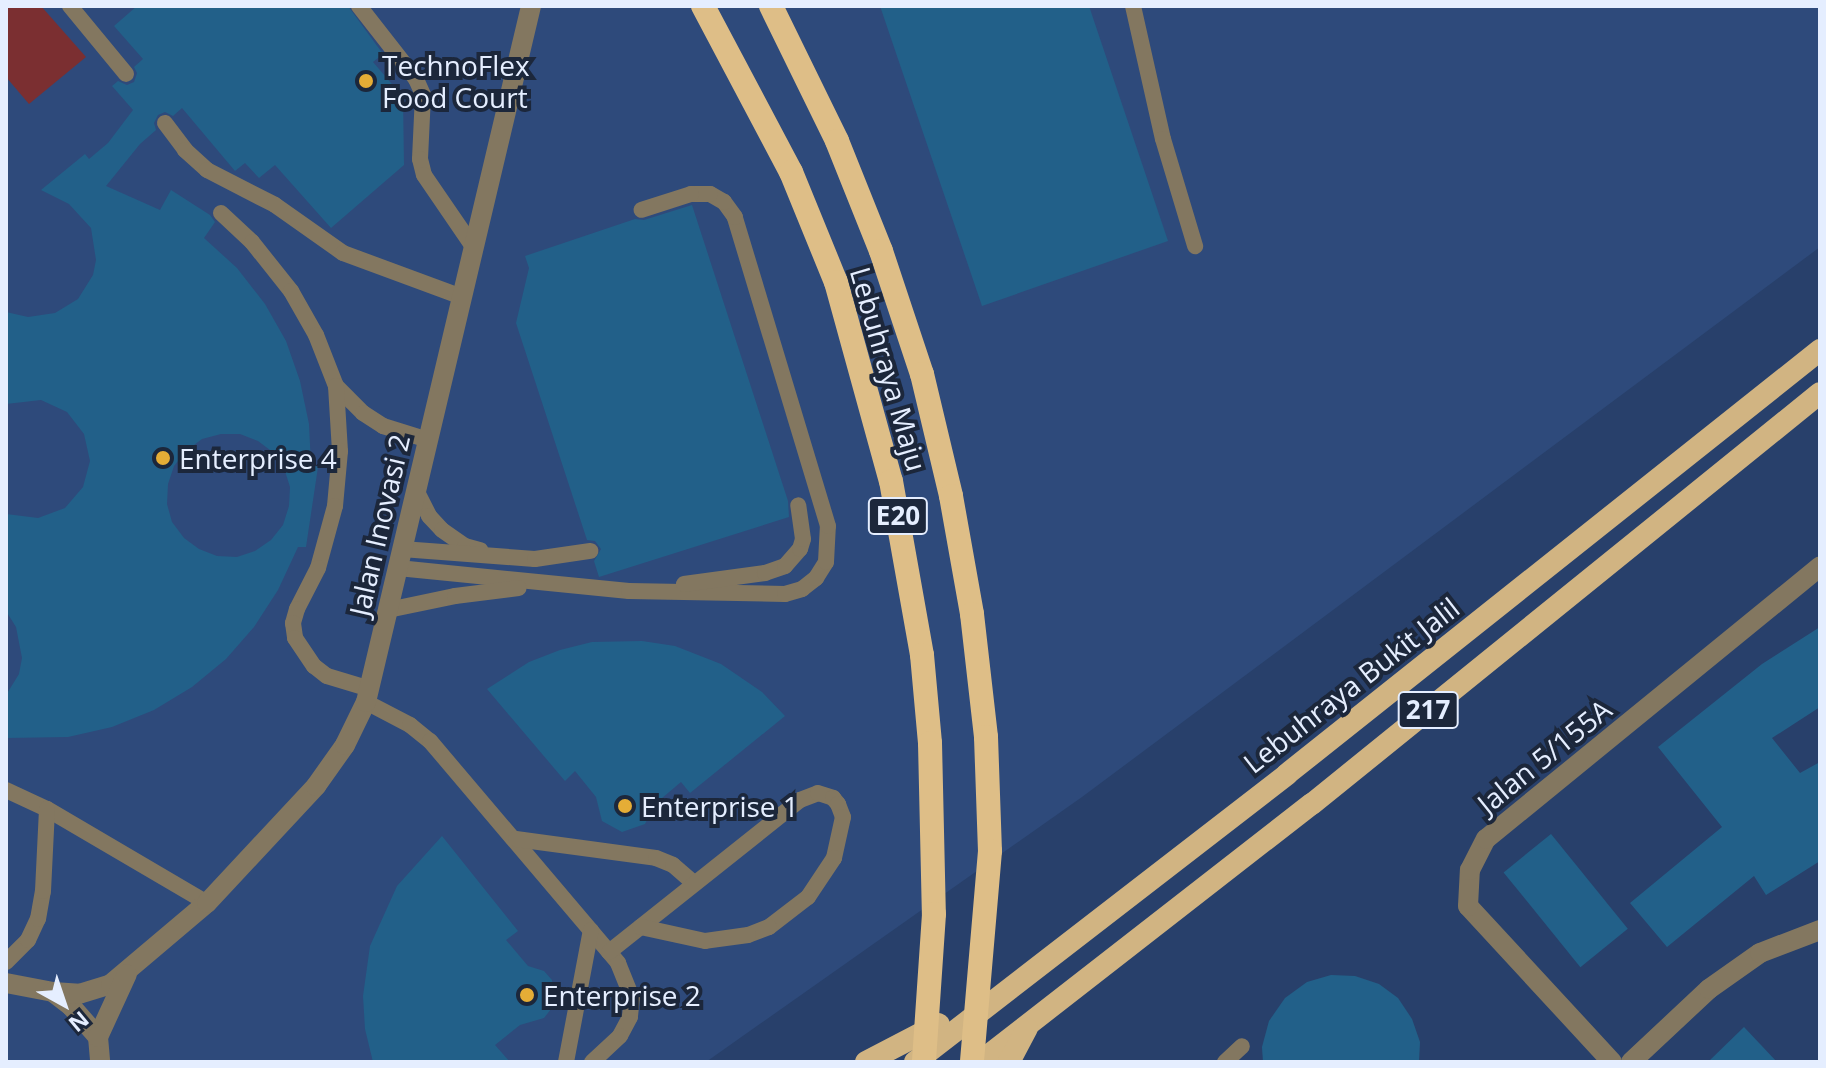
<!DOCTYPE html>
<html>
<head>
<meta charset="utf-8">
<style>
	body { margin:0 }
	#map { position:relative; width:1826px; height:1068px; overflow:hidden; background:#28406b; font-family:"Open Sans",sans-serif }
	div>[style] { position:absolute }
	[style*='--x'] { left:calc(var(--x)*1px); top:calc(var(--y)*1px); width:calc(var(--w)*1px); rotate:calc(var(--a)*1deg) }
	.built>* { inset:0; background:#2e4a7b }
	.green>* { inset:0; background:#7b2f31 }
	.building>* { inset:0; background:#226089; transform-origin:0 0 }
	.service>* { height:16px; margin:-8px; padding:0 8px; transform-origin:8px; border-radius:8px; background:#837760 }
	.minor>* { height:20px; margin:-10px; padding:0 10px; transform-origin:10px; border-radius:10px; background:#837760 }
	.trunk>* { height:22px; margin:-11px; padding:0 11px; transform-origin:11px; border-radius:11px; background:#d1b482 }
	.motorway-bridge>* { height:24px; margin:-12px; padding:0 12px; transform-origin:12px; border-radius:12px; background:#debe87 }
	.dots>* { width:22px; height:22px; translate:-50% -50%; box-sizing:border-box; border:4px solid #1c273b; border-radius:50% }
	span { translate:-50% -50%; white-space:nowrap; text-align:center; line-height:1.15; -webkit-text-stroke:8px #1c273b; paint-order:stroke }
	.shield-label span { padding:2px 6px; background:#1c273b; border:2px solid; border-radius:6px; -webkit-text-stroke-width:0 }
	.shield-label { font-size:26px; color:#e5eeff; font-weight:700 }
	.poi-label { font-size:28px; color:#e5eeff }
	.left { translate:0 -50%; text-align:left }
	.street-label { font-size:28px; color:#e5eeff }
	.frame { position:absolute; inset:0; border:8px solid #e5eeff; pointer-events:none }
	.north { position:absolute; left:24px; top:964px; width:80px; height:80px; -webkit-text-stroke:6px #1c273b; paint-order:stroke; rotate:140deg; font-size:22px; font-weight:700; line-height:32px; text-align:center; color:#e5eeff }
	.north::after { content:''; display:block; margin:auto; width:28px; height:36px; background:#e5eeff; clip-path:polygon(50% 0,100% 100%,50% 72%,0 100%) }
</style>
</head>
<body>
<div id="map">
	<div class="built">
		<i style="clip-path:polygon(6px 6px,1820px 6px,1820px 247px,1082px 797px,706px 1062px,6px 1062px)"></i>
	</div>
	<div class="green">
		<i style="clip-path:polygon(6px 6px,41px 6px,86px 57px,29px 104px,6px 77px)"></i>
	</div>
	<div class="building">
		<i style="clip-path:polygon(evenodd,137px 6px,348px 6px,383px 54px,373px 62px,403px 97px,404px 165px,331px 228px,275px 165px,259px 178px,245px 163px,235px 171px,182px 108px,173px 116px,165px 112px,158px 115px,154px 123px,156px 130px,140px 144px,106px 186px,160px 210px,171px 190px,210px 215px,215px 222px,204px 238px,237px 268px,265px 304px,286px 341px,300px 381px,309px 424px,311px 465px,318px 467px,306px 547px,298px 547px,278px 590px,254px 627px,226px 659px,192px 687px,154px 710px,112px 727px,68px 737px,6px 738px,6px 695px,19px 674px,22px 658px,16px 627px,6px 611px,6px 514px,38px 518px,65px 508px,83px 487px,90px 461px,84px 434px,67px 412px,41px 400px,6px 404px,6px 312px,28px 317px,55px 313px,78px 299px,93px 275px,96px 260px,91px 228px,69px 204px,41px 190px,85px 154px,89px 159px,108px 143px,133px 110px,112px 86px,118px 81px,127px 85px,134px 82px,137px 73px,134px 67px,143px 59px,114px 26px,137px 6px,221px 434px,240px 434px,258px 441px,274px 453px,284px 468px,290px 487px,289px 506px,283px 525px,271px 540px,255px 551px,237px 557px,217px 556px,199px 549px,184px 538px,172px 522px,167px 504px,168px 484px,174px 466px,186px 451px,202px 439px,221px 434px)"></i>
		<i style="clip-path:polygon(880px 6px,1089px 6px,1168px 241px,982px 306px)"></i>
		<i style="clip-path:polygon(692px 205px,788px 501px,789px 517px,599px 577px,594px 561px,601px 549px,595px 541px,587px 540px,516px 323px,529px 268px,525px 256px,635px 219px,644px 220px)"></i>
		<i style="clip-path:polygon(1820px 627px,1820px 707px,1772px 738px,1800px 773px,1820px 762px,1820px 861px,1766px 895px,1754px 876px,1667px 947px,1630px 903px,1722px 827px,1658px 747px,1762px 664px)"></i>
		<i style="clip-path:polygon(642px 641px,675px 646px,721px 664px,762px 692px,785px 716px,690px 793px,681px 782px,655px 804px,645px 824px,622px 832px,602px 821px,596px 797px,575px 771px,565px 781px,487px 689px,529px 662px,560px 650px,592px 642px)"></i>
		<i style="left:1551px;top:834px;width:122px;height:61px;rotate:51deg"></i>
		<i style="clip-path:polygon(442px 836px,518px 931px,506px 940px,528px 966px,544px 971px,552px 980px,555px 1004px,544px 1018px,520px 1025px,495px 1045px,510px 1062px,373px 1062px,365px 1029px,363px 996px,370px 946px,397px 886px)"></i>
		<i style="clip-path:polygon(1331px 975px,1355px 976px,1379px 984px,1398px 998px,1412px 1019px,1420px 1042px,1419px 1062px,1263px 1062px,1262px 1047px,1269px 1021px,1285px 998px,1307px 982px)"></i>
		<i style="clip-path:polygon(1744px 1027px,1777px 1062px,1708px 1062px)"></i>
	</div>
	<div class="service">
		<i style="--x:70;--y:6;--w:88;--a:50.5"></i>
		<i style="--x:359;--y:6;--w:93;--a:52"></i>
		<i style="--x:416;--y:79;--w:17;--a:66"></i>
		<i style="--x:423;--y:95;--w:64;--a:92.7"></i>
		<i style="--x:420;--y:159;--w:16;--a:76"></i>
		<i style="--x:424;--y:175;--w:88;--a:55.6"></i>
		<i style="--x:1133;--y:6;--w:136;--a:77.3"></i>
		<i style="--x:1163;--y:139;--w:112;--a:73.3"></i>
		<i style="--x:165;--y:123;--w:34;--a:53"></i>
		<i style="--x:185;--y:150;--w:30;--a:42"></i>
		<i style="--x:207;--y:170;--w:76;--a:27.2"></i>
		<i style="--x:275;--y:205;--w:83;--a:35.2"></i>
		<i style="--x:343;--y:253;--w:127;--a:20.3"></i>
		<i style="--x:221;--y:213;--w:42;--a:43.1"></i>
		<i style="--x:252;--y:242;--w:63;--a:51.5"></i>
		<i style="--x:291;--y:291;--w:51;--a:60.4"></i>
		<i style="--x:316;--y:335;--w:55;--a:68.6"></i>
		<i style="--x:336;--y:386;--w:38;--a:45"></i>
		<i style="--x:363;--y:413;--w:24;--a:33"></i>
		<i style="--x:383;--y:426;--w:47;--a:17.3"></i>
		<i style="--x:336;--y:386;--w:65;--a:86.5"></i>
		<i style="--x:340;--y:451;--w:55;--a:95.2"></i>
		<i style="--x:335;--y:506;--w:64;--a:105.3"></i>
		<i style="--x:318;--y:568;--w:46;--a:117.1"></i>
		<i style="--x:297;--y:609;--w:15;--a:106"></i>
		<i style="--x:293;--y:623;--w:15;--a:82"></i>
		<i style="--x:295;--y:638;--w:34;--a:56"></i>
		<i style="--x:314;--y:666;--w:16;--a:38"></i>
		<i style="--x:327;--y:676;--w:45;--a:16.8"></i>
		<i style="--x:416;--y:490;--w:29;--a:63"></i>
		<i style="--x:429;--y:516;--w:19;--a:47"></i>
		<i style="--x:442;--y:530;--w:28;--a:35"></i>
		<i style="--x:465;--y:546;--w:16;--a:15"></i>
		<i style="--x:402;--y:549;--w:133;--a:4.3"></i>
		<i style="--x:535;--y:559;--w:56;--a:-8.3"></i>
		<i style="--x:398;--y:568;--w:232;--a:5.7"></i>
		<i style="--x:629;--y:591;--w:156;--a:1.1"></i>
		<i style="--x:785;--y:594;--w:18;--a:-16"></i>
		<i style="--x:802;--y:589;--w:18;--a:-38"></i>
		<i style="--x:816;--y:578;--w:19;--a:-58"></i>
		<i style="--x:826;--y:562;--w:36;--a:-87"></i>
		<i style="--x:828;--y:526;--w:323;--a:-106.8"></i>
		<i style="--x:735;--y:217;--w:19;--a:-126"></i>
		<i style="--x:724;--y:202;--w:16;--a:-150"></i>
		<i style="--x:710;--y:194;--w:19;--a:180"></i>
		<i style="--x:691;--y:194;--w:52;--a:162.3"></i>
		<i style="--x:684;--y:584;--w:82;--a:-7.7"></i>
		<i style="--x:765;--y:573;--w:21;--a:-19"></i>
		<i style="--x:785;--y:566;--w:23;--a:-49"></i>
		<i style="--x:800;--y:549;--w:10;--a:-73"></i>
		<i style="--x:803;--y:539;--w:34;--a:-98"></i>
		<i style="--x:388;--y:610;--w:68;--a:-11.8"></i>
		<i style="--x:455;--y:596;--w:64;--a:-7.1"></i>
		<i style="--x:366;--y:702;--w:50;--a:27.6"></i>
		<i style="--x:410;--y:725;--w:26;--a:39"></i>
		<i style="--x:430;--y:741;--w:291;--a:49.7"></i>
		<i style="--x:618;--y:963;--w:37;--a:68"></i>
		<i style="--x:632;--y:997;--w:20;--a:96"></i>
		<i style="--x:630;--y:1017;--w:21;--a:118"></i>
		<i style="--x:620;--y:1036;--w:38;--a:137"></i>
		<i style="--x:6;--y:790;--w:45;--a:24.9"></i>
		<i style="--x:47;--y:809;--w:186;--a:30.4"></i>
		<i style="--x:516;--y:839;--w:141;--a:7.7"></i>
		<i style="--x:656;--y:858;--w:18;--a:22"></i>
		<i style="--x:673;--y:865;--w:28;--a:41"></i>
		<i style="--x:609;--y:952;--w:244;--a:-38.5"></i>
		<i style="--x:800;--y:800;--w:19;--a:-21"></i>
		<i style="--x:818;--y:793;--w:16;--a:18"></i>
		<i style="--x:833;--y:798;--w:8;--a:50"></i>
		<i style="--x:838;--y:804;--w:14;--a:69"></i>
		<i style="--x:843;--y:817;--w:42;--a:102.4"></i>
		<i style="--x:834;--y:858;--w:47;--a:123.7"></i>
		<i style="--x:808;--y:897;--w:49;--a:142.4"></i>
		<i style="--x:769;--y:927;--w:22;--a:159"></i>
		<i style="--x:748;--y:935;--w:43;--a:172.1"></i>
		<i style="--x:705;--y:941;--w:66;--a:-167.7"></i>
		<i style="--x:6;--y:962;--w:31;--a:-45"></i>
		<i style="--x:28;--y:940;--w:23;--a:-65"></i>
		<i style="--x:38;--y:919;--w:28;--a:-80"></i>
		<i style="--x:43;--y:891;--w:82;--a:-87.2"></i>
		<i style="--x:566;--y:1062;--w:134;--a:-79.3"></i>
		<i style="--x:1225;--y:1062;--w:23;--a:-43"></i>
	</div>
	<div class="minor">
		<i style="--x:6;--y:983;--w:48;--a:10.8"></i>
		<i style="--x:53;--y:992;--w:23;--a:38"></i>
		<i style="--x:71;--y:1006;--w:41;--a:48.9"></i>
		<i style="--x:98;--y:1037;--w:25;--a:85"></i>
		<i style="--x:53;--y:992;--w:26;--a:4"></i>
		<i style="--x:79;--y:994;--w:34;--a:-17"></i>
		<i style="--x:111;--y:984;--w:126;--a:-40.2"></i>
		<i style="--x:207;--y:903;--w:160;--a:-47"></i>
		<i style="--x:316;--y:786;--w:50;--a:-54.7"></i>
		<i style="--x:345;--y:745;--w:48;--a:-64"></i>
		<i style="--x:366;--y:702;--w:715;--a:-76.66"></i>
		<i style="--x:98;--y:1037;--w:69;--a:-65.3"></i>
		<i style="--x:1612;--y:1062;--w:212;--a:-132.7"></i>
		<i style="--x:1468;--y:906;--w:36;--a:-87"></i>
		<i style="--x:1470;--y:870;--w:35;--a:-63"></i>
		<i style="--x:1486;--y:839;--w:431;--a:-39.2"></i>
		<i style="--x:1631;--y:1062;--w:107;--a:-43.1"></i>
		<i style="--x:1709;--y:989;--w:62;--a:-35.2"></i>
		<i style="--x:1760;--y:953;--w:64;--a:-21"></i>
	</div>
	<div class="trunk">
		<i style="--x:866;--y:1062;--w:82;--a:-27.5"></i>
		<i style="--x:915;--y:1062;--w:470;--a:-37.7"></i>
		<i style="--x:1287;--y:774;--w:681;--a:-38.5"></i>
		<i style="--x:980;--y:1062;--w:420;--a:-37.9"></i>
		<i style="--x:1312;--y:804;--w:653;--a:-38.97"></i>
		<i style="--x:1009;--y:1062;--w:38;--a:-62"></i>
	</div>
	<div class="motorway-bridge">
		<i style="--x:703;--y:6;--w:188;--a:62.1"></i>
		<i style="--x:791;--y:172;--w:119;--a:67.8"></i>
		<i style="--x:836;--y:282;--w:206;--a:74.6"></i>
		<i style="--x:891;--y:481;--w:177;--a:79.9"></i>
		<i style="--x:922;--y:655;--w:88;--a:84.8"></i>
		<i style="--x:930;--y:743;--w:171;--a:88.7"></i>
		<i style="--x:934;--y:914;--w:148;--a:93.9"></i>
		<i style="--x:771;--y:6;--w:150;--a:63.9"></i>
		<i style="--x:837;--y:141;--w:118;--a:68.2"></i>
		<i style="--x:881;--y:251;--w:130;--a:71.6"></i>
		<i style="--x:922;--y:374;--w:125;--a:76.6"></i>
		<i style="--x:951;--y:496;--w:120;--a:79.9"></i>
		<i style="--x:972;--y:614;--w:124;--a:83.5"></i>
		<i style="--x:986;--y:737;--w:114;--a:88"></i>
		<i style="--x:990;--y:851;--w:212;--a:94.9"></i>
	</div>
	<div class="dots">
		<i style="left:366px;top:81px;background:#e5ad36"></i>
		<i style="left:163px;top:458px;background:#e5ad36"></i>
		<i style="left:625px;top:806px;background:#e5ad36"></i>
		<i style="left:527px;top:995px;background:#e5ad36"></i>
	</div>
	<div class="shield-label">
		<span style="left:898px;top:516px">E20</span>
		<span style="left:1428px;top:710px">217</span>
	</div>
	<div class="poi-label">
		<span class="left" style="left:382px;top:81px">TechnoFlex<br>Food Court</span>
		<span class="left" style="left:179px;top:458px">Enterprise 4</span>
		<span class="left" style="left:641px;top:806px">Enterprise 1</span>
		<span class="left" style="left:543px;top:995px">Enterprise 2</span>
	</div>
	<div class="street-label">
		<span style="left:889px;top:369px;rotate:74deg">Lebuhraya Maju</span>
		<span style="left:379px;top:525px;rotate:-77deg">Jalan Inovasi 2</span>
		<span style="left:1351px;top:685px;rotate:-38deg">Lebuhraya Bukit Jalil</span>
		<span style="left:1544px;top:756px;rotate:-39deg">Jalan 5/155A</span>
	</div>
	<div class="frame"></div>
	<div class="north">N</div>
</div>
</body>
</html>
